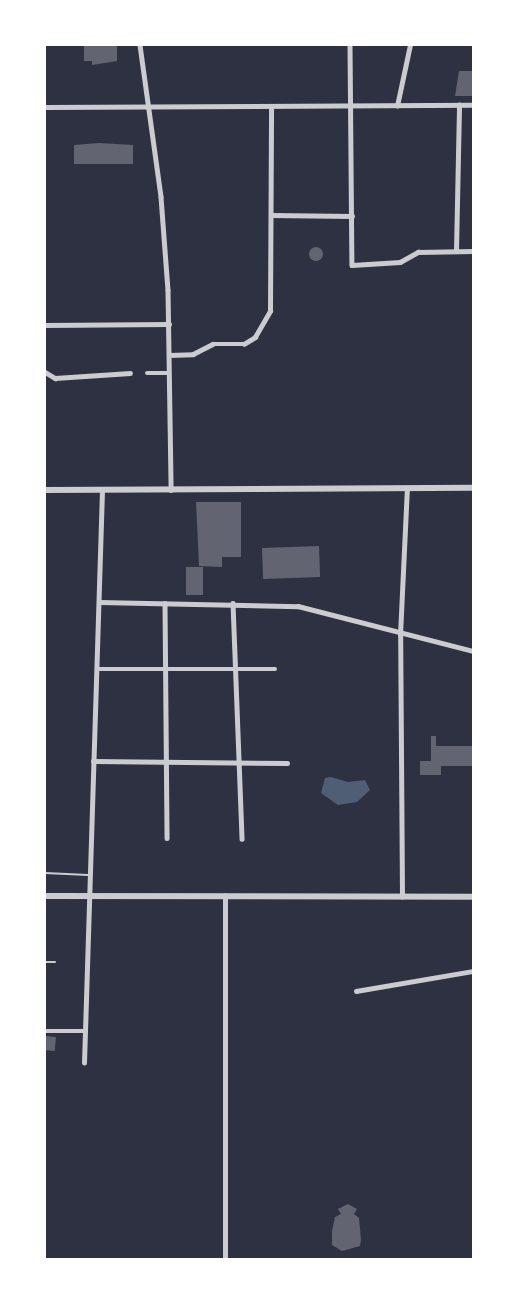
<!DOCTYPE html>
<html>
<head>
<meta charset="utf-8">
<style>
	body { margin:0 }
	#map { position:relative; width:518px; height:1304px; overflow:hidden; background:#2d3142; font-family:"Playfair Display",serif }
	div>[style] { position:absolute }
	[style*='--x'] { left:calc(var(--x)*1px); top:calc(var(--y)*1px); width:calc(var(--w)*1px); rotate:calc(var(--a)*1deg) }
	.water>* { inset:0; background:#4f5d75 }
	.building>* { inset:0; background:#626471; transform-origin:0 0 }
	.round { border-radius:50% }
	.service>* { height:2px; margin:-1px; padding:0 1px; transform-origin:1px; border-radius:1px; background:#caccd0 }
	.minor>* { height:4.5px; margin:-2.25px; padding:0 2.25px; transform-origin:2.25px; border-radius:2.25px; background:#caccd0 }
	.tertiary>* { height:6px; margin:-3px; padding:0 3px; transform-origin:3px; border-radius:3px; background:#caccd0 }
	span { translate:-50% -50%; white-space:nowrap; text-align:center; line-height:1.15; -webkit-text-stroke:6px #fff; paint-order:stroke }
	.frame { position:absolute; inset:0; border:46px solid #fff; pointer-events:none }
</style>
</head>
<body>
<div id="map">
	<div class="water">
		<i style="clip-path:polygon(331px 777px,348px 782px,365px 780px,370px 790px,357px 802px,338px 805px,321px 793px,325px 778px)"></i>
	</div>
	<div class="building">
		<i style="clip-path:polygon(84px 45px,117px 45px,117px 61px,92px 65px,92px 61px,84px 61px)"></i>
		<i style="clip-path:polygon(459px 71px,473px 71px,473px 96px,455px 96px)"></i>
		<i style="clip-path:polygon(99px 143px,133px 145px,133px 164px,74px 164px,74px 145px)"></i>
		<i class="round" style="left:309px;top:247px;width:14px;height:14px"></i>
		<i style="clip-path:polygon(196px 502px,241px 502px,241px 557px,222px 557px,222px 567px,199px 566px)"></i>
		<i style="left:319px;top:546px;width:31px;height:57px;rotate:88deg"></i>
		<i style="left:186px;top:567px;width:17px;height:28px"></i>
		<i style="clip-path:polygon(431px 736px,436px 736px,436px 746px,473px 746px,473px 766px,441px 766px,441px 775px,420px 775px,420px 761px,431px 761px)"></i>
		<i style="left:45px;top:1036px;width:11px;height:14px;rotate:5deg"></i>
		<i style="clip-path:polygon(348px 1204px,357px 1209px,354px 1214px,359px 1218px,361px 1240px,360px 1246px,342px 1251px,332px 1245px,332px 1231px,335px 1217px,341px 1214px,338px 1209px)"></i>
	</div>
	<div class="service">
		<i style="--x:45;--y:873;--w:43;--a:2.7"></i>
		<i style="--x:45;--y:962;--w:10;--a:0"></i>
	</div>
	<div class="minor">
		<i style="--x:140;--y:45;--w:153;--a:82.1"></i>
		<i style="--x:161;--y:197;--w:93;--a:85.7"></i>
		<i style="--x:168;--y:290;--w:200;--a:89.1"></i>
		<i style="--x:350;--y:45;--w:220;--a:89.5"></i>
		<i style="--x:352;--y:265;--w:48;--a:-3.6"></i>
		<i style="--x:400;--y:262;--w:21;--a:-29"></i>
		<i style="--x:418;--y:252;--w:55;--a:-1"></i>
		<i style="--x:397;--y:106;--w:62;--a:-78"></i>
		<i style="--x:45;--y:107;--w:428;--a:-0.3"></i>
		<i style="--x:271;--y:215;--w:81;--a:0.7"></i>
		<i style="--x:456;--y:251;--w:146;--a:-88.8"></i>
		<i style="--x:45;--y:325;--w:124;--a:-0.5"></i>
		<i style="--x:169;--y:355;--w:24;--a:-2"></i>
		<i style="--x:193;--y:354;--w:22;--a:-27"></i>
		<i style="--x:213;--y:344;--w:31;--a:0"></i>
		<i style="--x:244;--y:344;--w:13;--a:-32"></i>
		<i style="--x:255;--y:337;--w:30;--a:-60"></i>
		<i style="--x:270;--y:311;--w:204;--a:-89.7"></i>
		<i style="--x:45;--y:372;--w:12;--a:31"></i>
		<i style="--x:55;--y:378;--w:75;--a:-3.8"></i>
		<i style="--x:147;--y:373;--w:22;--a:0"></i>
		<i style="--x:99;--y:602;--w:199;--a:1.2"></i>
		<i style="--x:298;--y:606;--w:181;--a:14.4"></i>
		<i style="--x:165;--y:603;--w:235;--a:89.5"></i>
		<i style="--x:233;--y:603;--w:236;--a:87.8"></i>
		<i style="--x:97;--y:669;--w:178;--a:0"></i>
		<i style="--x:93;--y:761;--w:194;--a:0.6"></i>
		<i style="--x:402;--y:897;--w:262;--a:-90.4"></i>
		<i style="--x:400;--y:635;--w:146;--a:-87.3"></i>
		<i style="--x:356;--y:991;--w:119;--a:-9.7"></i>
		<i style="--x:45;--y:1031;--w:39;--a:0"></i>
		<i style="--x:84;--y:1063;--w:572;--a:-88.2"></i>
		<i style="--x:225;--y:1259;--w:363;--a:-90"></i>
	</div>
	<div class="tertiary">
		<i style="--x:45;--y:490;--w:428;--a:-0.3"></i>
		<i style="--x:45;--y:896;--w:428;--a:0.1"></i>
	</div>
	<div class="frame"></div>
</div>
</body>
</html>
